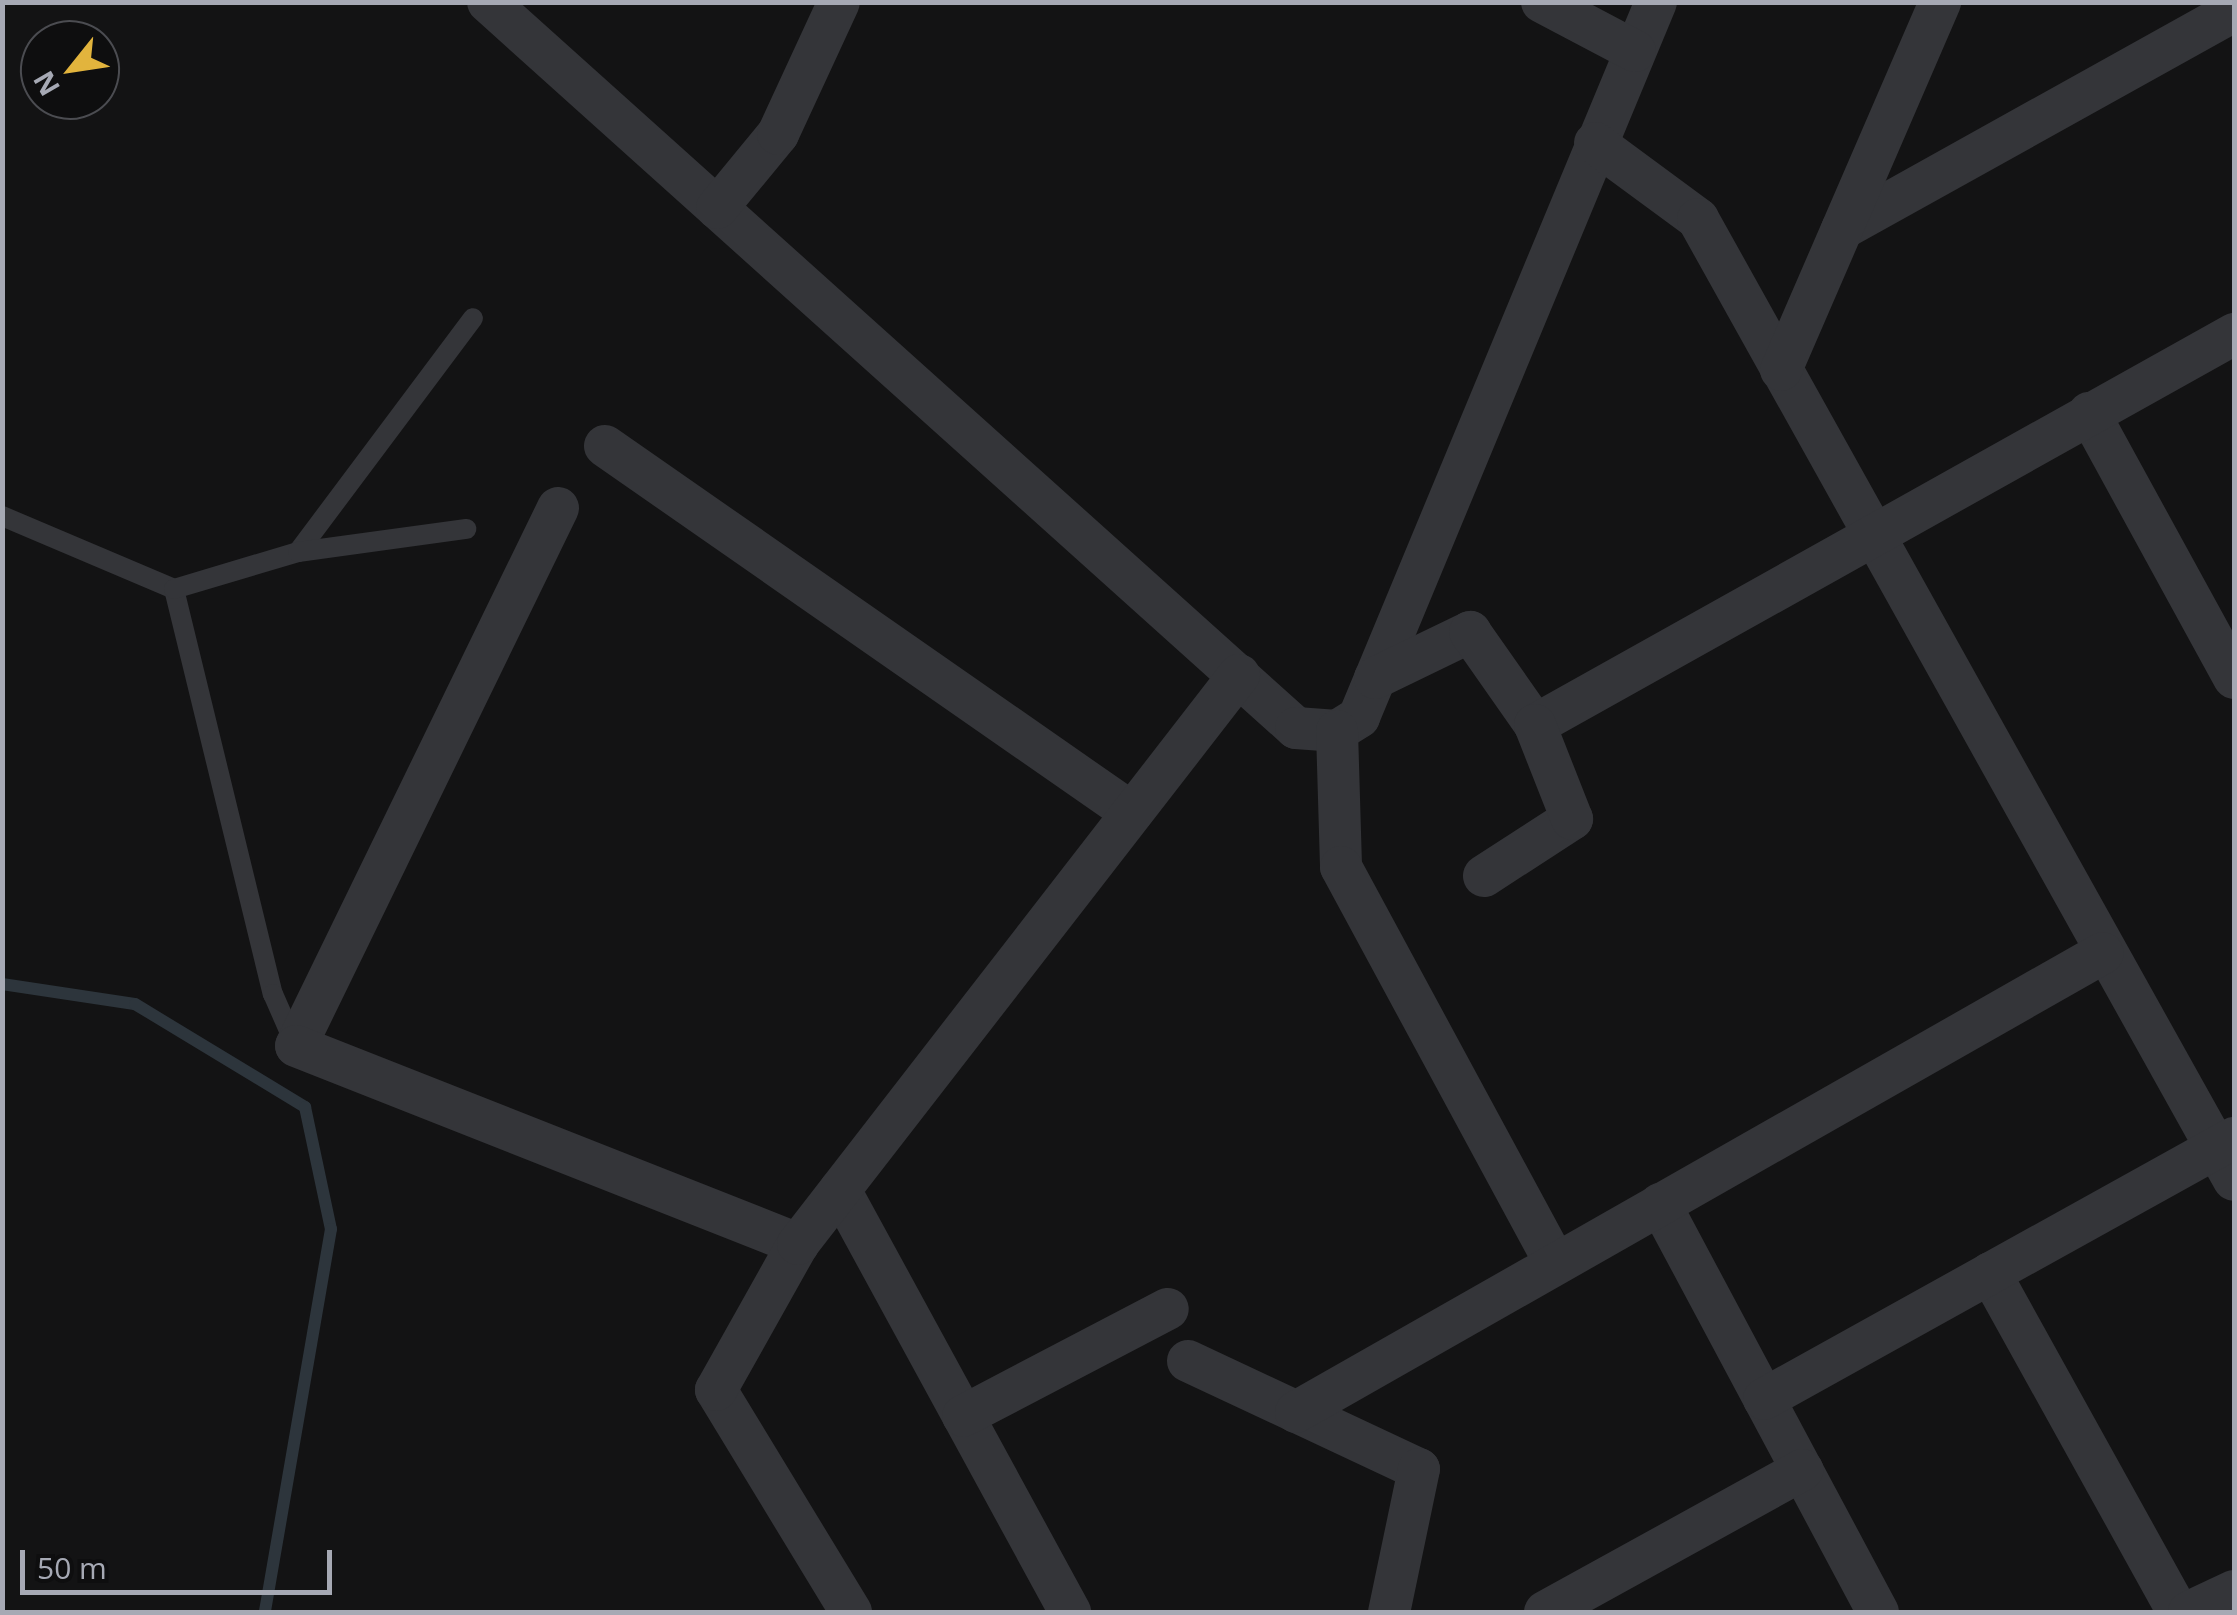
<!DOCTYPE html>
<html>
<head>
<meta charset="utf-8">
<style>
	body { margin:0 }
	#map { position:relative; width:2237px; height:1615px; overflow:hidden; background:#131314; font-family:"Open Sans",sans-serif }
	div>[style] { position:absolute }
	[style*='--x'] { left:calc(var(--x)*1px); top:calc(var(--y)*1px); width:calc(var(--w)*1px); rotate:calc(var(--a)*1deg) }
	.stream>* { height:12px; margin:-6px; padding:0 6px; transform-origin:6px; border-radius:6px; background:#2d353c }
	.service>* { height:20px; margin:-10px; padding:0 10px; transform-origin:10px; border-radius:10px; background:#343539 }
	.minor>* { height:42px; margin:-21px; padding:0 21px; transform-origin:21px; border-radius:21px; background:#343539 }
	span { translate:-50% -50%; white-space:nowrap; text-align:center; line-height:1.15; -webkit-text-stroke:10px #0e0e0f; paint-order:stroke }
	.frame { position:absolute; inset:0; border:5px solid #a6a9b4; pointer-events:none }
	.north { position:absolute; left:20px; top:20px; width:100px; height:100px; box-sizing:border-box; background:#0e0e0f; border:2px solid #4b4c51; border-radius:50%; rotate:240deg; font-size:28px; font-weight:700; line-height:40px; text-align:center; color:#a6a9b4 }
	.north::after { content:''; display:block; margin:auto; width:35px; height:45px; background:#e2b43d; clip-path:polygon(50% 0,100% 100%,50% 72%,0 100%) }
	.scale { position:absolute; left:20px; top:1550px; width:312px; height:45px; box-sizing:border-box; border:5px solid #a6a9b4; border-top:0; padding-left:12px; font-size:30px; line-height:35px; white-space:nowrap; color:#a6a9b4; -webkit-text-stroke:8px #0e0e0f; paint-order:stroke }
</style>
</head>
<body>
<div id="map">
	<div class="stream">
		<i style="--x:2;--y:984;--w:134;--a:8.6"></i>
		<i style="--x:135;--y:1004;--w:199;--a:31.2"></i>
		<i style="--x:305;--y:1107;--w:125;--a:78"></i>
		<i style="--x:331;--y:1229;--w:389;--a:99.8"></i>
	</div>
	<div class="service">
		<i style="--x:2;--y:516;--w:187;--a:23"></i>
		<i style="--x:174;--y:589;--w:417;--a:76.3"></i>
		<i style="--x:273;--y:994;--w:55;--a:66.3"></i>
		<i style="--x:298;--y:552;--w:292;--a:-53.2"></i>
		<i style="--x:174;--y:589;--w:129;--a:-16.6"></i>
		<i style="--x:298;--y:552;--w:170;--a:-7.8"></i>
	</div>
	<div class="minor">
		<i style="--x:488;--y:2;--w:1086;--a:41.94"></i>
		<i style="--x:1296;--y:728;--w:41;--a:4.2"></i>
		<i style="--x:1337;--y:731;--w:26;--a:-32"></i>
		<i style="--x:1359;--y:717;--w:774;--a:-67.44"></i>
		<i style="--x:1542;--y:2;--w:105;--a:27.8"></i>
		<i style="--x:1595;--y:143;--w:128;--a:36.4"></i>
		<i style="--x:1698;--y:219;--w:1100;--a:60.85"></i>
		<i style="--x:717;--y:208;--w:96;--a:-50.5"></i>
		<i style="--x:778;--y:134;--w:145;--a:-65.2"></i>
		<i style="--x:1842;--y:229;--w:449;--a:-29.1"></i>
		<i style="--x:1781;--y:370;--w:401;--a:-66.6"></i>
		<i style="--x:2089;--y:413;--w:302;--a:61.3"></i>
		<i style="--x:605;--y:446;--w:642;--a:34.85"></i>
		<i style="--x:558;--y:508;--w:598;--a:115.97"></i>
		<i style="--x:296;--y:1046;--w:540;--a:21.53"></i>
		<i style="--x:1375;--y:678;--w:106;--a:-25.8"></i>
		<i style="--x:1470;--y:632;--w:113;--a:55"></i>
		<i style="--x:1535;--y:725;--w:801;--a:-29.22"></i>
		<i style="--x:1337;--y:731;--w:136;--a:88.3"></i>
		<i style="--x:1341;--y:867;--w:451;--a:61.6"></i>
		<i style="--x:1484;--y:876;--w:105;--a:-32.9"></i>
		<i style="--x:1572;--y:819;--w:101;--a:-111.5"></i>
		<i style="--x:840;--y:1190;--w:481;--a:61.4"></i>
		<i style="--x:1660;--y:1204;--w:463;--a:61.9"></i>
		<i style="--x:1990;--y:1273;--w:388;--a:61"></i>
		<i style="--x:1188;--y:1361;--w:255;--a:25.1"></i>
		<i style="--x:1419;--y:1469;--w:146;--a:101.8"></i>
		<i style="--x:1764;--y:1399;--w:538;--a:-29.04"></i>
		<i style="--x:1296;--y:1412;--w:928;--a:-29.63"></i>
		<i style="--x:963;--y:1416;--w:231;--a:-27.6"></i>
		<i style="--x:851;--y:1612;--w:260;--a:-121.3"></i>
		<i style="--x:716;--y:1390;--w:167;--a:-60.7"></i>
		<i style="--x:798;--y:1244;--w:720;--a:-52.22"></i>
		<i style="--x:1545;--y:1612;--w:294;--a:-28.9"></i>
		<i style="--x:2189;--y:1612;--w:50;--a:-25"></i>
	</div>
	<div class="frame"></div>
	<div class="north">N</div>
	<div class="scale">50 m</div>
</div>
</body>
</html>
